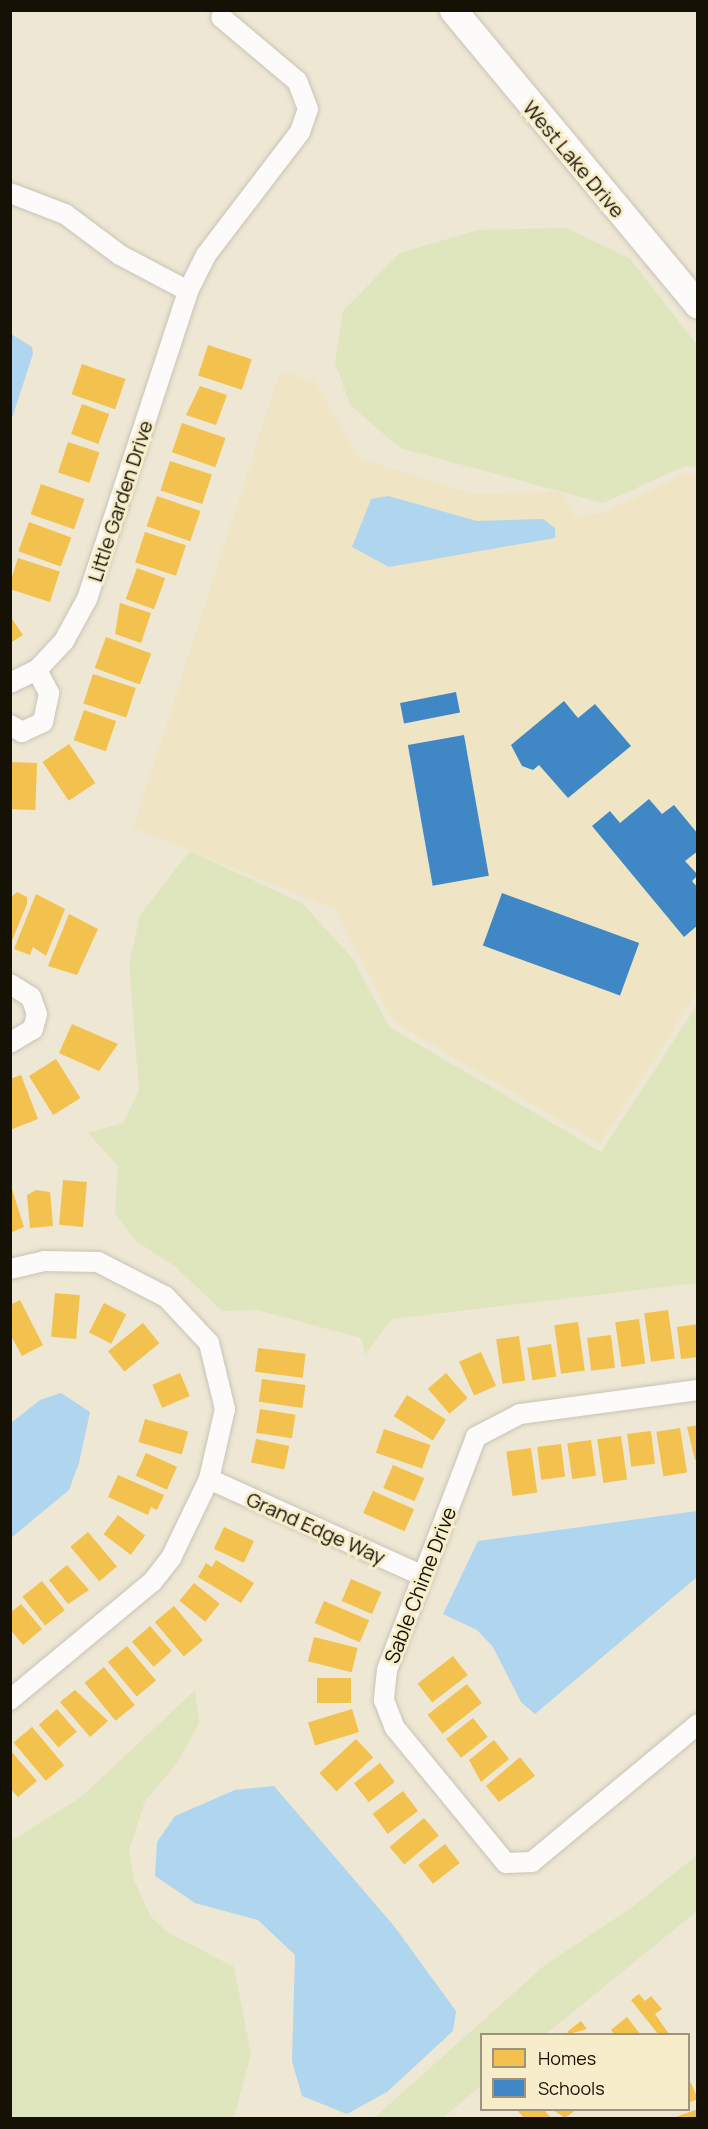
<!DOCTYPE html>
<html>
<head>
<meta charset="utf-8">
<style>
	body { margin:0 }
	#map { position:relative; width:708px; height:2129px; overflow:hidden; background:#eee7d4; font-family:Manrope,sans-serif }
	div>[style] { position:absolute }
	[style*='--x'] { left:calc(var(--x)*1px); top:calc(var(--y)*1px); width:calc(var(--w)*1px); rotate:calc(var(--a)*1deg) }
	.built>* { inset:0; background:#efe4c4 }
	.green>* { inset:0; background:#dfe5bd }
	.water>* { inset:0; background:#b0d5ef }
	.homes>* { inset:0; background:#f2c14e; transform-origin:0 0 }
	.schools>* { inset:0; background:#3f88c5; transform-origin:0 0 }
	.roads { filter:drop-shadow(0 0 2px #c9c4b5) drop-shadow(0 0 2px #c9c4b5) }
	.street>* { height:20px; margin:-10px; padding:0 10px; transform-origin:10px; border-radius:10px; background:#fcfbf9 }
	.secondary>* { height:27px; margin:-13.5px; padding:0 13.5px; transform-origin:13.5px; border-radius:13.5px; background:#fcfbf9 }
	span { translate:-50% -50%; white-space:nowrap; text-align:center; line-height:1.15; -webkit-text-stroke:6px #f8edca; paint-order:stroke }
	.street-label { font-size:20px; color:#151105 }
	.frame { position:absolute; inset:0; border:12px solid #151105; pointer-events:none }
	.legend { position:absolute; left:480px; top:2033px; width:210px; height:78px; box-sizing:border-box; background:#f8edca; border:2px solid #9d957b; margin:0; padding:8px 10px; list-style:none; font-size:18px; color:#151105 }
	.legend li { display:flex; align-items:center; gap:12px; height:30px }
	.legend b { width:30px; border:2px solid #9d957b }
</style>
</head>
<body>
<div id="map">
	<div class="built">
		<i style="clip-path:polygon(280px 371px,315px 382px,360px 459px,473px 494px,561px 492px,576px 517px,603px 513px,686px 474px,697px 476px,697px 992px,600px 1144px,393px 1021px,335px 909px,133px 828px)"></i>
	</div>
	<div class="green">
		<i style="clip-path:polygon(567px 228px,630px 259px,697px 345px,697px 467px,685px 466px,603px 503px,400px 448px,350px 405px,335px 362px,343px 311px,400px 253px,478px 230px)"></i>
		<i style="clip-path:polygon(190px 851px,302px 903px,353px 959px,389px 1027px,601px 1152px,697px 1005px,697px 1283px,391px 1319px,365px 1355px,361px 1338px,257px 1310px,222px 1311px,176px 1267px,136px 1241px,115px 1213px,118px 1166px,88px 1133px,123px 1123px,139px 1091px,129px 964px,140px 915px)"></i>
		<i style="clip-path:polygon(195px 1690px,199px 1723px,177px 1763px,145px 1801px,129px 1850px,134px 1880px,151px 1917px,167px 1932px,234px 1967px,251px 2054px,234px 2117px,11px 2118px,11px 1841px,80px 1798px)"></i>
		<i style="clip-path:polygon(697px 1855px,697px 1911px,546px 2034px,482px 2034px,481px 2086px,442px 2118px,374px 2118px,545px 1965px,631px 1908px)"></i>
	</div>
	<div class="water">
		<i style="clip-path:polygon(11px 334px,32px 347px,33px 354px,11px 421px)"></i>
		<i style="clip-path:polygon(388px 496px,477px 521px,543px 519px,555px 528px,555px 538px,389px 567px,352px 547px,371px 499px)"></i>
		<i style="clip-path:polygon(61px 1393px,90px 1412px,79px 1463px,69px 1490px,11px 1538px,11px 1423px,40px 1400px)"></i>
		<i style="clip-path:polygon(697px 1511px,697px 1577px,535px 1714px,521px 1702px,493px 1647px,477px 1630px,443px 1614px,478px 1541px)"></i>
		<i style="clip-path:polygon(274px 1786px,394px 1926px,456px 2011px,453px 2031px,387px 2092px,347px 2114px,302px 2096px,292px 2061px,295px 1955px,258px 1920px,195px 1903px,155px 1876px,157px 1842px,175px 1816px,235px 1790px)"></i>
	</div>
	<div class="homes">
		<i style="left:208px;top:345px;width:46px;height:32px;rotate:18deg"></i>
		<i style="left:82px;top:364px;width:46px;height:32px;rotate:19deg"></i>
		<i style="clip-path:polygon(200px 386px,227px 395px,216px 425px,186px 415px)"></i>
		<i style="left:82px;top:404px;width:29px;height:32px;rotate:20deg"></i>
		<i style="left:182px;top:423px;width:46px;height:31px;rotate:19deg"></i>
		<i style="left:68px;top:442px;width:33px;height:32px;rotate:18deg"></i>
		<i style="left:170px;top:461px;width:44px;height:31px;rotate:18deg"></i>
		<i style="left:41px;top:484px;width:46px;height:32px;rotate:19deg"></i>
		<i style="left:157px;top:496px;width:46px;height:32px;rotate:19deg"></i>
		<i style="left:29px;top:522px;width:45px;height:31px;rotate:20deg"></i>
		<i style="left:145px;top:532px;width:43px;height:32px;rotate:18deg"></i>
		<i style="left:18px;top:558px;width:44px;height:32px;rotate:18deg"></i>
		<i style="left:137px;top:568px;width:30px;height:33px;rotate:20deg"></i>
		<i style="clip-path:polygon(120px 603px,151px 613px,141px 643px,115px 634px)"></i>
		<i style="clip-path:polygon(10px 616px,23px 635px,10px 643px)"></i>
		<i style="left:106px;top:637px;width:48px;height:33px;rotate:20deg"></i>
		<i style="left:93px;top:674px;width:45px;height:31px;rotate:18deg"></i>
		<i style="left:84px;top:710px;width:34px;height:32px;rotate:19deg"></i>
		<i style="left:69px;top:744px;width:47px;height:32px;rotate:56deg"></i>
		<i style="left:10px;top:762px;width:27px;height:47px;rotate:2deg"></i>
		<i style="clip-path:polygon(17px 892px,27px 897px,27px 904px,11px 943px,10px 898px)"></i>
		<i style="clip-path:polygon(36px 894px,65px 909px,46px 956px,33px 947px,30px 955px,14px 949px)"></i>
		<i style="clip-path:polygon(69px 914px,98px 929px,77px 975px,48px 966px)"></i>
		<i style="clip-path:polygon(72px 1024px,118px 1044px,99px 1071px,59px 1053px)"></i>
		<i style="left:56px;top:1059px;width:46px;height:32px;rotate:58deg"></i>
		<i style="clip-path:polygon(21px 1075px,38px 1119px,10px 1130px,10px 1079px)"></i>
		<i style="left:63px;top:1180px;width:24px;height:45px;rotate:5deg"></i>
		<i style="clip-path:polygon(10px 1183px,24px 1227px,10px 1233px)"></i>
		<i style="clip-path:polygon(36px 1190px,50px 1192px,53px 1226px,30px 1228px,27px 1195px)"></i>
		<i style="left:55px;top:1293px;width:25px;height:44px;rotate:5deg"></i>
		<i style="clip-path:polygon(20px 1300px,43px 1345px,22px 1356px,10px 1334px,10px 1305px)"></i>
		<i style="left:104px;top:1303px;width:25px;height:33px;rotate:27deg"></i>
		<i style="left:668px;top:1310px;width:49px;height:24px;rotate:82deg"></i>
		<i style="left:639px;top:1319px;width:45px;height:24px;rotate:82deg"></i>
		<i style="left:578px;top:1322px;width:49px;height:24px;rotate:82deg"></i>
		<i style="left:143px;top:1323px;width:26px;height:45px;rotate:51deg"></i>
		<i style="clip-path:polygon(698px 1324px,698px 1357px,681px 1359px,677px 1327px)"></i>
		<i style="left:611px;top:1335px;width:33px;height:24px;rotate:83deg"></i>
		<i style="left:519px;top:1336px;width:45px;height:23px;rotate:82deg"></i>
		<i style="left:551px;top:1344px;width:33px;height:24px;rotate:81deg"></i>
		<i style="left:258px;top:1348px;width:48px;height:24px;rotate:7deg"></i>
		<i style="left:481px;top:1352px;width:37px;height:24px;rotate:66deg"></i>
		<i style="left:180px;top:1373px;width:25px;height:30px;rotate:67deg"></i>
		<i style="left:446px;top:1373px;width:33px;height:24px;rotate:49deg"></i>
		<i style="left:262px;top:1379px;width:44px;height:23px;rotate:8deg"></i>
		<i style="left:407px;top:1395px;width:46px;height:25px;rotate:32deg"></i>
		<i style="left:260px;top:1409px;width:36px;height:24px;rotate:9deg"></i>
		<i style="left:145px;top:1419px;width:45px;height:24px;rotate:16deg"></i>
		<i style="clip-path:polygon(698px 1425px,698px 1460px,695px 1460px,687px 1427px)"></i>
		<i style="left:680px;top:1428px;width:45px;height:24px;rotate:81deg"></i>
		<i style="left:384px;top:1429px;width:49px;height:25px;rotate:19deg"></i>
		<i style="left:651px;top:1431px;width:33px;height:24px;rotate:83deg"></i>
		<i style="left:621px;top:1436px;width:44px;height:24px;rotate:82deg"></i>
		<i style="left:256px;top:1439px;width:34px;height:24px;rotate:12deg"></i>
		<i style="left:591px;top:1440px;width:36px;height:24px;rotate:82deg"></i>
		<i style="left:561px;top:1444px;width:33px;height:24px;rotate:83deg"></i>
		<i style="left:531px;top:1448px;width:45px;height:25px;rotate:82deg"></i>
		<i style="left:146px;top:1453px;width:34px;height:25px;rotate:24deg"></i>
		<i style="left:393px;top:1465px;width:34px;height:25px;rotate:23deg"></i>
		<i style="clip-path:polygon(118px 1475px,164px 1495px,157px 1510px,151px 1507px,148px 1515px,108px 1497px)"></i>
		<i style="left:373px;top:1491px;width:45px;height:24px;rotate:24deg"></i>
		<i style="left:118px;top:1515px;width:34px;height:24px;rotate:37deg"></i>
		<i style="left:224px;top:1527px;width:33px;height:24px;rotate:25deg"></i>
		<i style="left:88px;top:1532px;width:45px;height:23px;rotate:50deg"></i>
		<i style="clip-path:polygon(216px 1560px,254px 1583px,241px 1603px,198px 1577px,206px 1563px,212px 1567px)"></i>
		<i style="clip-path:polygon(67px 1565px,89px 1590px,68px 1604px,49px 1580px)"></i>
		<i style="left:351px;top:1579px;width:33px;height:24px;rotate:23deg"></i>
		<i style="left:42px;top:1581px;width:37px;height:25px;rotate:52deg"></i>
		<i style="left:194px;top:1583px;width:33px;height:23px;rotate:39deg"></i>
		<i style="left:324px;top:1601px;width:49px;height:24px;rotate:23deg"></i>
		<i style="clip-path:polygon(21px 1604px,42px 1629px,23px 1645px,10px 1629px,10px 1613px)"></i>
		<i style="left:174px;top:1606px;width:45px;height:25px;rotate:50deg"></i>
		<i style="left:150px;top:1626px;width:33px;height:24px;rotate:49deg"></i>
		<i style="left:314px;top:1637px;width:45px;height:25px;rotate:14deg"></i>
		<i style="left:127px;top:1646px;width:45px;height:25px;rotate:50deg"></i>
		<i style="left:453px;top:1656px;width:24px;height:45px;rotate:52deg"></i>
		<i style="left:104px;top:1667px;width:49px;height:25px;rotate:51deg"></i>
		<i style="left:351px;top:1678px;width:25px;height:34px;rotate:90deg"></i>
		<i style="left:467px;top:1684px;width:24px;height:50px;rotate:52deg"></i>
		<i style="clip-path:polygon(75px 1690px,108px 1721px,90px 1737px,60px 1702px)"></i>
		<i style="left:57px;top:1709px;width:30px;height:24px;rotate:49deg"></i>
		<i style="left:352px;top:1709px;width:24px;height:46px;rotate:73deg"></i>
		<i style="left:473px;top:1718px;width:24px;height:34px;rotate:52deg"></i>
		<i style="left:32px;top:1727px;width:50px;height:24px;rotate:50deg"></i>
		<i style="left:356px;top:1739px;width:25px;height:50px;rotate:47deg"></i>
		<i style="clip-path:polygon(494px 1740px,509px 1759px,481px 1782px,469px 1760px)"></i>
		<i style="clip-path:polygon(10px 1750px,37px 1781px,18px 1797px,10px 1788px)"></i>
		<i style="clip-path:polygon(520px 1757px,535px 1776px,499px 1802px,486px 1786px)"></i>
		<i style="left:380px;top:1763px;width:24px;height:33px;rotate:52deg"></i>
		<i style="left:403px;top:1791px;width:25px;height:38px;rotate:53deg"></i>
		<i style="left:424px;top:1818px;width:23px;height:45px;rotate:50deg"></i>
		<i style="left:445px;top:1844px;width:24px;height:34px;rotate:52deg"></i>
		<i style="clip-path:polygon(639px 1994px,645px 2001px,651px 1996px,662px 2009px,655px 2014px,669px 2034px,658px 2034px,631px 2000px)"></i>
		<i style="clip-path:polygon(627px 2017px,640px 2034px,614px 2034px,611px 2030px)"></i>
		<i style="clip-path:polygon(581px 2021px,587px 2029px,569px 2034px,567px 2032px)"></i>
		<i style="clip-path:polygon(691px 2083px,698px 2099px,688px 2103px,688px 2084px)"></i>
		<i style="clip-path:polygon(698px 2109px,698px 2118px,673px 2118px)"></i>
		<i style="clip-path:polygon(517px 2110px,544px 2110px,551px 2118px,524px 2118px)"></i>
		<i style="clip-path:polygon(553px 2110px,576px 2110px,565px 2118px)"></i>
	</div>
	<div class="schools">
		<i style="left:456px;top:692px;width:21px;height:57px;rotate:79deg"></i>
		<i style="clip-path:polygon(564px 701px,578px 718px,595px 704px,631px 746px,568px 798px,539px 765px,533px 770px,522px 766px,511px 745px)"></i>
		<i style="left:464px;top:735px;width:143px;height:57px;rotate:80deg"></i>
		<i style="clip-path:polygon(649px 799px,662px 814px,674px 805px,698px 834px,698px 851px,685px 861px,698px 875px,692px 881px,698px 888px,698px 925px,684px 937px,592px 826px,610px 811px,620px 823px)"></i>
		<i style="left:502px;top:893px;width:146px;height:56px;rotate:20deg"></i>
	</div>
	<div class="roads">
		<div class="street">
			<i style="--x:10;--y:193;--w:59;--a:20.9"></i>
			<i style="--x:65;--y:214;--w:69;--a:36.7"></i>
			<i style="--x:120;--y:255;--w:77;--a:27.9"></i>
			<i style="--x:10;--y:683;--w:30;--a:-26"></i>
			<i style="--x:37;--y:670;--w:40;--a:-47"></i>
			<i style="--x:64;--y:641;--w:48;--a:-61.3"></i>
			<i style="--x:87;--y:599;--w:324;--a:-71.8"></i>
			<i style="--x:188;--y:291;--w:40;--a:-63.4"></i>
			<i style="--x:206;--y:255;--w:155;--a:-52.6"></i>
			<i style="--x:300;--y:132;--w:24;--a:-71"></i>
			<i style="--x:308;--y:109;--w:30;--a:-111"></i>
			<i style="--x:297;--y:81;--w:99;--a:-139.9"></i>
			<i style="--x:10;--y:725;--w:14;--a:30"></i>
			<i style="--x:22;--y:732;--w:23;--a:-25"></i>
			<i style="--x:43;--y:722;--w:30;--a:-78"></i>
			<i style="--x:49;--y:693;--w:26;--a:-118"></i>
			<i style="--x:10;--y:984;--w:25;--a:32"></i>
			<i style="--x:31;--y:997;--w:18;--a:71"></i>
			<i style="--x:37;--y:1014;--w:16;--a:105"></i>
			<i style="--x:33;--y:1029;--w:27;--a:149"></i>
			<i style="--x:10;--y:1269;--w:35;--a:-13"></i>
			<i style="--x:44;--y:1261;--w:54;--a:1.1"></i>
			<i style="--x:98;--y:1262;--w:76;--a:27.2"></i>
			<i style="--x:166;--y:1297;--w:63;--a:46.9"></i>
			<i style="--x:209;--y:1343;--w:68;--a:76.4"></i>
			<i style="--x:225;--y:1409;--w:72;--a:102.9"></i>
			<i style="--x:209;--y:1479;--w:88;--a:115.7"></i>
			<i style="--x:171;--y:1558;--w:31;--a:128"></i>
			<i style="--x:152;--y:1582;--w:185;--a:140.3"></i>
			<i style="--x:698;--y:1390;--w:180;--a:172.3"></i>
			<i style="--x:520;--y:1414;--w:50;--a:152.4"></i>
			<i style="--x:476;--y:1437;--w:249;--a:110.9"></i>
			<i style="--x:387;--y:1670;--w:30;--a:96"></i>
			<i style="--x:384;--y:1700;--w:30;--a:69"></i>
			<i style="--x:395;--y:1728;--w:175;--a:50.6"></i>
			<i style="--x:506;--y:1863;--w:26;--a:-2"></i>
			<i style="--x:532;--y:1862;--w:216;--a:-39.7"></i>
			<i style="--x:209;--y:1479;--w:235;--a:24.4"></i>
		</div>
		<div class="secondary">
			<i style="--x:453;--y:10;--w:383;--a:50.3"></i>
		</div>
	</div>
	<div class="street-label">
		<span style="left:574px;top:159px;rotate:50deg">West Lake Drive</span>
		<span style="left:120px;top:501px;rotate:-72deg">Little Garden Drive</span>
		<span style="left:316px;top:1528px;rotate:24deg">Grand Edge Way</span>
		<span style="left:420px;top:1585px;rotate:-69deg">Sable Chime Drive</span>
	</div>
	<div class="frame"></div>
	<ul class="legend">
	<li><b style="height:16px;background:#f2c14e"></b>Homes</li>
	<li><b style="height:16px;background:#3f88c5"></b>Schools</li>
	</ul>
</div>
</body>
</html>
